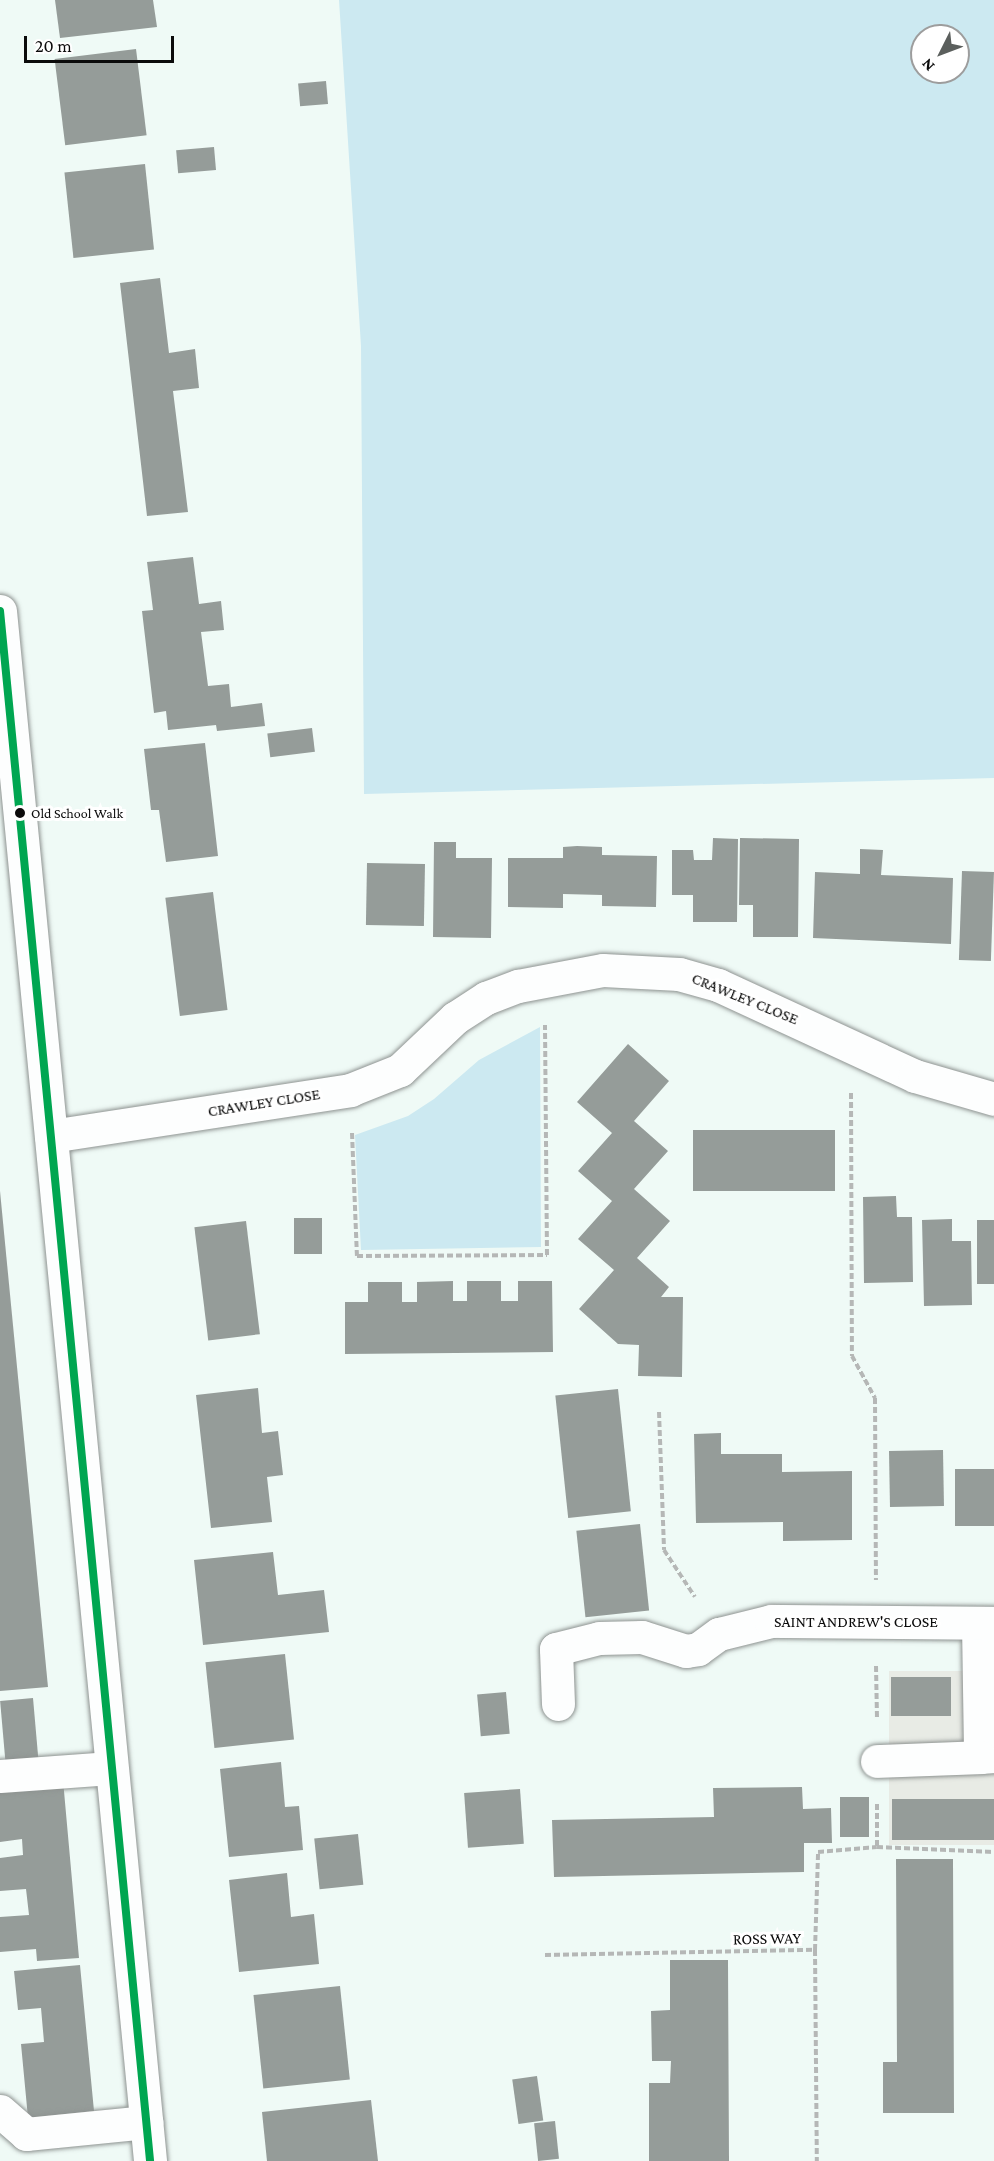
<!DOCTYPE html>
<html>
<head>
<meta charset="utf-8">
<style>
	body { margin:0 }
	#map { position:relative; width:994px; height:2161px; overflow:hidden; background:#effaf6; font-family:"Crimson Pro",serif }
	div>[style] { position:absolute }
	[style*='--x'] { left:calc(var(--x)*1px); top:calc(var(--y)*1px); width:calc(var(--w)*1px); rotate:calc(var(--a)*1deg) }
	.industrial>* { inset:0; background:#e8ebe5; transform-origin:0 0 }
	.green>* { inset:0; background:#cce9f1 }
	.building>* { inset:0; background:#959c99; transform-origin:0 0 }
	.path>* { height:4px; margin-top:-2px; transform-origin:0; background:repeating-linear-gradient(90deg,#b5b7b6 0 6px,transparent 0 9px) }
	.roads { filter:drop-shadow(0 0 2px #8e9391) drop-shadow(0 0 2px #8e9391) }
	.minor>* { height:33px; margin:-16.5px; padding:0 16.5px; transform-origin:16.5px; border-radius:16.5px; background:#fdfefe }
	.bus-1>* { height:8px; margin:-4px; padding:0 4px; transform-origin:4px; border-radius:4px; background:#00a651 }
	.dots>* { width:16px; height:16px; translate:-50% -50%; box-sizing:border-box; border:3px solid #fff; border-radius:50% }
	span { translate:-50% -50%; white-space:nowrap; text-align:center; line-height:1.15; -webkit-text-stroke:6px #fff; paint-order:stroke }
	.bus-label { font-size:14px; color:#0b0b0b }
	.left { translate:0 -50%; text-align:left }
	.street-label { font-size:16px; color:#0b0b0b }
	.north { position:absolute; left:910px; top:24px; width:60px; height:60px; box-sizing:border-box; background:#fff; border:2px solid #9d9d9d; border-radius:50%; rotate:228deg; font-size:16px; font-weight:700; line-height:24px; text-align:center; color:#0b0b0b }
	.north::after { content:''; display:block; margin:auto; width:21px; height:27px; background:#5b5f5d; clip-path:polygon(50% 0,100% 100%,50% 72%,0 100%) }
	.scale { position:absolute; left:24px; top:36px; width:150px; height:27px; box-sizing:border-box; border:3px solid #0b0b0b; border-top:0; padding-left:8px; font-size:18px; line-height:21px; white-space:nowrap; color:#0b0b0b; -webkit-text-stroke:4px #fff; paint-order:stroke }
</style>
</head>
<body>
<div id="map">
	<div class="industrial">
		<i style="left:994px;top:1671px;width:174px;height:105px;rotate:90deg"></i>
	</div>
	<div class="green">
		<i style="clip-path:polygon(evenodd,339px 0,994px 0,994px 778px,364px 794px,361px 346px,339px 0,922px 36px,958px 36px,958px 72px,922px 72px,922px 36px)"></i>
		<i style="clip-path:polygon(540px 1027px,541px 1247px,361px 1250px,355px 1135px,408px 1116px,434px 1099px,479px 1060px)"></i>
	</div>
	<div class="building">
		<i style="clip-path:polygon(55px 0,153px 0,157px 27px,60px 38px)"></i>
		<i style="left:136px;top:49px;width:87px;height:82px;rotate:83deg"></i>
		<i style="left:326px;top:81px;width:23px;height:28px;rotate:85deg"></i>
		<i style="left:214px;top:147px;width:23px;height:38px;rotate:85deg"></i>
		<i style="left:145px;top:164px;width:86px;height:81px;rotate:84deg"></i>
		<i style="clip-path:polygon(160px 278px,169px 353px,195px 349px,199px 388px,173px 391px,188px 512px,147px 516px,120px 283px)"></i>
		<i style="clip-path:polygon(193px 557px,199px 604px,221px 601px,224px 630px,201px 632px,208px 686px,229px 684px,231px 707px,262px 703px,265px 726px,217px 731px,216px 725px,168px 730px,166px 711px,154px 713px,142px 611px,153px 610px,147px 562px)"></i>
		<i style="left:312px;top:728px;width:24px;height:45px;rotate:83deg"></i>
		<i style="clip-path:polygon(205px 743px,218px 856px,166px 862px,159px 810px,151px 810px,144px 749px)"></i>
		<i style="clip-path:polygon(713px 838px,738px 839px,737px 922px,693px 922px,693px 895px,672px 895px,672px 850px,693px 850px,694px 860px,712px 860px)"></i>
		<i style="clip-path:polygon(740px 838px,799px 839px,798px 937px,753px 937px,753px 905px,739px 905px)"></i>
		<i style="clip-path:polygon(434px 842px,456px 842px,456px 858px,492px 858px,491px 938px,433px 937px)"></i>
		<i style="clip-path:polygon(577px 846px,602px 847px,602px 855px,657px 856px,656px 907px,602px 906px,602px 895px,563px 894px,563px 908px,508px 907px,508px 858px,563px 858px,563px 847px)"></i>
		<i style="clip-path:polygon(860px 849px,883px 850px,881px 875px,953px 878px,951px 944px,813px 938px,815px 872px,860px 874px)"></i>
		<i style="left:367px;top:863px;width:58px;height:62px;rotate:1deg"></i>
		<i style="left:962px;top:871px;width:32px;height:89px;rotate:2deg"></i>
		<i style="left:213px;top:892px;width:119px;height:48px;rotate:83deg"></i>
		<i style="clip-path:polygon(628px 1044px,669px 1081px,634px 1121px,668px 1151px,634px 1189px,670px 1221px,637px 1258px,669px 1287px,661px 1297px,683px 1297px,682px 1377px,638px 1376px,639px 1345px,618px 1344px,579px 1309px,614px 1270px,578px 1239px,612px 1201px,578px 1171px,612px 1133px,577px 1102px)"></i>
		<i style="left:693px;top:1130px;width:142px;height:61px"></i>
		<i style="clip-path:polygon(0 1191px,48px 1687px,0 1691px)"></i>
		<i style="clip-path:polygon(896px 1196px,897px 1217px,912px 1217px,913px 1282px,864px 1283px,863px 1197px)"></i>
		<i style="left:294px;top:1218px;width:28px;height:36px"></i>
		<i style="clip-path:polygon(952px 1219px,952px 1241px,971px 1241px,972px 1305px,924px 1306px,922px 1220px)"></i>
		<i style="left:977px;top:1220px;width:17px;height:64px"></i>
		<i style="left:246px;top:1221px;width:114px;height:52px;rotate:83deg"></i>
		<i style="clip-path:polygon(453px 1281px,453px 1301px,467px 1301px,467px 1281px,501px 1281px,501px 1301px,518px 1301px,518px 1281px,552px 1281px,553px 1352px,345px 1354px,345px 1302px,368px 1302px,368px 1282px,402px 1282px,402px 1302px,417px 1302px,417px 1282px)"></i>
		<i style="clip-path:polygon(258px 1388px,262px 1433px,278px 1431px,283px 1475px,267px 1477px,272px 1522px,211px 1528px,196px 1395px)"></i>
		<i style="left:618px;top:1389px;width:123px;height:63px;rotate:84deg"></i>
		<i style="clip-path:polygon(721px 1433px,721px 1454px,782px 1454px,782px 1472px,852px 1471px,852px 1540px,783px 1541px,783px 1522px,696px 1523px,694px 1434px)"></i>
		<i style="left:943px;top:1450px;width:56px;height:54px;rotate:89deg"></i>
		<i style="left:955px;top:1469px;width:39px;height:57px"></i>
		<i style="left:640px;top:1524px;width:87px;height:64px;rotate:84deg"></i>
		<i style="clip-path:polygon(273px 1552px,278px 1595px,324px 1590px,329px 1632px,203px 1645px,194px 1560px)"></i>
		<i style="left:285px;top:1654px;width:86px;height:80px;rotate:84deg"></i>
		<i style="left:891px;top:1677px;width:60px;height:39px"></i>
		<i style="left:506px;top:1692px;width:42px;height:29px;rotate:85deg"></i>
		<i style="left:33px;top:1698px;width:61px;height:33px;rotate:85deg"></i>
		<i style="clip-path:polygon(281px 1762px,285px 1807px,299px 1806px,303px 1850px,229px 1857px,220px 1769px)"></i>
		<i style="clip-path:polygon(63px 1780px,79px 1958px,37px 1961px,36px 1949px,0 1952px,0 1917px,29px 1915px,26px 1889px,0 1891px,0 1858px,23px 1855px,22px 1839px,0 1842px,0 1786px)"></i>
		<i style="clip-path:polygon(802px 1787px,803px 1809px,831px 1808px,832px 1843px,804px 1843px,804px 1872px,554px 1877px,552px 1820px,714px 1817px,713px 1788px)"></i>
		<i style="left:520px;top:1789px;width:55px;height:56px;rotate:86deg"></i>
		<i style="left:869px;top:1797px;width:40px;height:29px;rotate:90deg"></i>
		<i style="left:994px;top:1799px;width:41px;height:102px;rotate:90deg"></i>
		<i style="left:358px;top:1834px;width:51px;height:44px;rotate:84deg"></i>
		<i style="clip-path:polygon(896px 1859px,953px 1859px,954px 2113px,883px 2113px,883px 2062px,897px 2062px)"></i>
		<i style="clip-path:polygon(287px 1873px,291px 1917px,314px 1914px,319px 1964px,239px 1972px,229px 1880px)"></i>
		<i style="clip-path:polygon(670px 1960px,728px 1960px,729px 2161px,649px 2161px,649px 2083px,670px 2083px,671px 2061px,652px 2061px,651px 2011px,670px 2010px)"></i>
		<i style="clip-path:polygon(80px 1965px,94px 2111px,28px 2118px,21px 2044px,44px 2042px,41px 2008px,18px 2010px,14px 1971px)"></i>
		<i style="left:340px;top:1986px;width:94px;height:87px;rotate:84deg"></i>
		<i style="left:537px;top:2076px;width:45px;height:25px;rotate:82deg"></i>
		<i style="clip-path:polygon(371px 2100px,378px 2161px,267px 2161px,262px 2112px)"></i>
		<i style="left:555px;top:2121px;width:38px;height:21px;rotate:84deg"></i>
	</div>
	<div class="path">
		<i style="--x:851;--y:1093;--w:263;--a:89.8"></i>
		<i style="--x:852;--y:1356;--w:48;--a:61.3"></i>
		<i style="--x:875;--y:1398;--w:182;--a:89.7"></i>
		<i style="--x:352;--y:1133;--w:123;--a:87.7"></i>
		<i style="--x:357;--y:1256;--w:190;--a:-0.3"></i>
		<i style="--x:547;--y:1255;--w:230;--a:-90.5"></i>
		<i style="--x:659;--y:1412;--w:138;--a:87.9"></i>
		<i style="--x:664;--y:1550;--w:56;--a:56.6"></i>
		<i style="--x:876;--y:1666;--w:52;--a:88.9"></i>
		<i style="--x:877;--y:1804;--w:43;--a:90"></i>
		<i style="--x:815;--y:1950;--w:98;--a:-88.2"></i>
		<i style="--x:818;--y:1852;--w:59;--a:-4.8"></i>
		<i style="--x:877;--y:1847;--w:117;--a:2.4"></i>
		<i style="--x:545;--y:1955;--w:270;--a:-1.1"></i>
		<i style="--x:815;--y:1950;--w:211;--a:89.5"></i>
	</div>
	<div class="roads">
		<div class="minor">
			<i style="--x:0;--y:611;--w:1557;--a:84.47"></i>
			<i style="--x:51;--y:1136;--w:303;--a:-8.7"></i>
			<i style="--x:350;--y:1090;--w:54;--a:-21.8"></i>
			<i style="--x:400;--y:1070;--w:76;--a:-43.4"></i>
			<i style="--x:455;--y:1018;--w:37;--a:-33"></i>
			<i style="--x:486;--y:998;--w:34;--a:-21"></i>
			<i style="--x:518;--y:986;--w:86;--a:-10.7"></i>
			<i style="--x:603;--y:970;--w:76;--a:3"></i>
			<i style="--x:679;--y:974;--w:41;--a:15.8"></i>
			<i style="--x:718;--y:985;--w:217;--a:24.8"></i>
			<i style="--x:915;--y:1076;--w:82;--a:16.2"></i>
			<i style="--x:978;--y:1623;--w:134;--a:89.1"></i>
			<i style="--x:980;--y:1757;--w:14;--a:-4"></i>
			<i style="--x:558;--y:1704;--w:55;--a:-92.1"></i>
			<i style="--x:556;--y:1649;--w:44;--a:-14.3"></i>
			<i style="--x:599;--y:1638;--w:43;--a:-1.3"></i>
			<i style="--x:642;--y:1637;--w:46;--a:17.7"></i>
			<i style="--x:686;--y:1651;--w:12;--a:-9"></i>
			<i style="--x:698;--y:1649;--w:26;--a:-36"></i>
			<i style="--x:719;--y:1634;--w:54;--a:-14"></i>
			<i style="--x:771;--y:1621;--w:223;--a:0.5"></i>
			<i style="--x:877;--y:1761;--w:103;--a:-2.2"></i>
			<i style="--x:0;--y:1776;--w:111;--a:-4.1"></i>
			<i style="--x:0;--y:2111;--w:35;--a:41"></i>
			<i style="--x:26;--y:2134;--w:121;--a:-5.7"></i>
		</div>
	</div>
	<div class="bus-1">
		<i style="--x:0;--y:611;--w:1557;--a:84.47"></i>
	</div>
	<div class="dots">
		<i style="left:20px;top:813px;background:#0b0b0b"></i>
	</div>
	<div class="bus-label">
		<span class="left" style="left:31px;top:813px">Old School Walk</span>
	</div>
	<div class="street-label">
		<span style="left:745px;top:999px;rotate:22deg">CRAWLEY CLOSE</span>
		<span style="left:264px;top:1103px;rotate:-9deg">CRAWLEY CLOSE</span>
		<span style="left:856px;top:1622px">SAINT ANDREW'S CLOSE</span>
		<span style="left:767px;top:1939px;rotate:-1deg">ROSS WAY</span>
	</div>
	<div class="north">N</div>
	<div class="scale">20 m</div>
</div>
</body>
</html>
